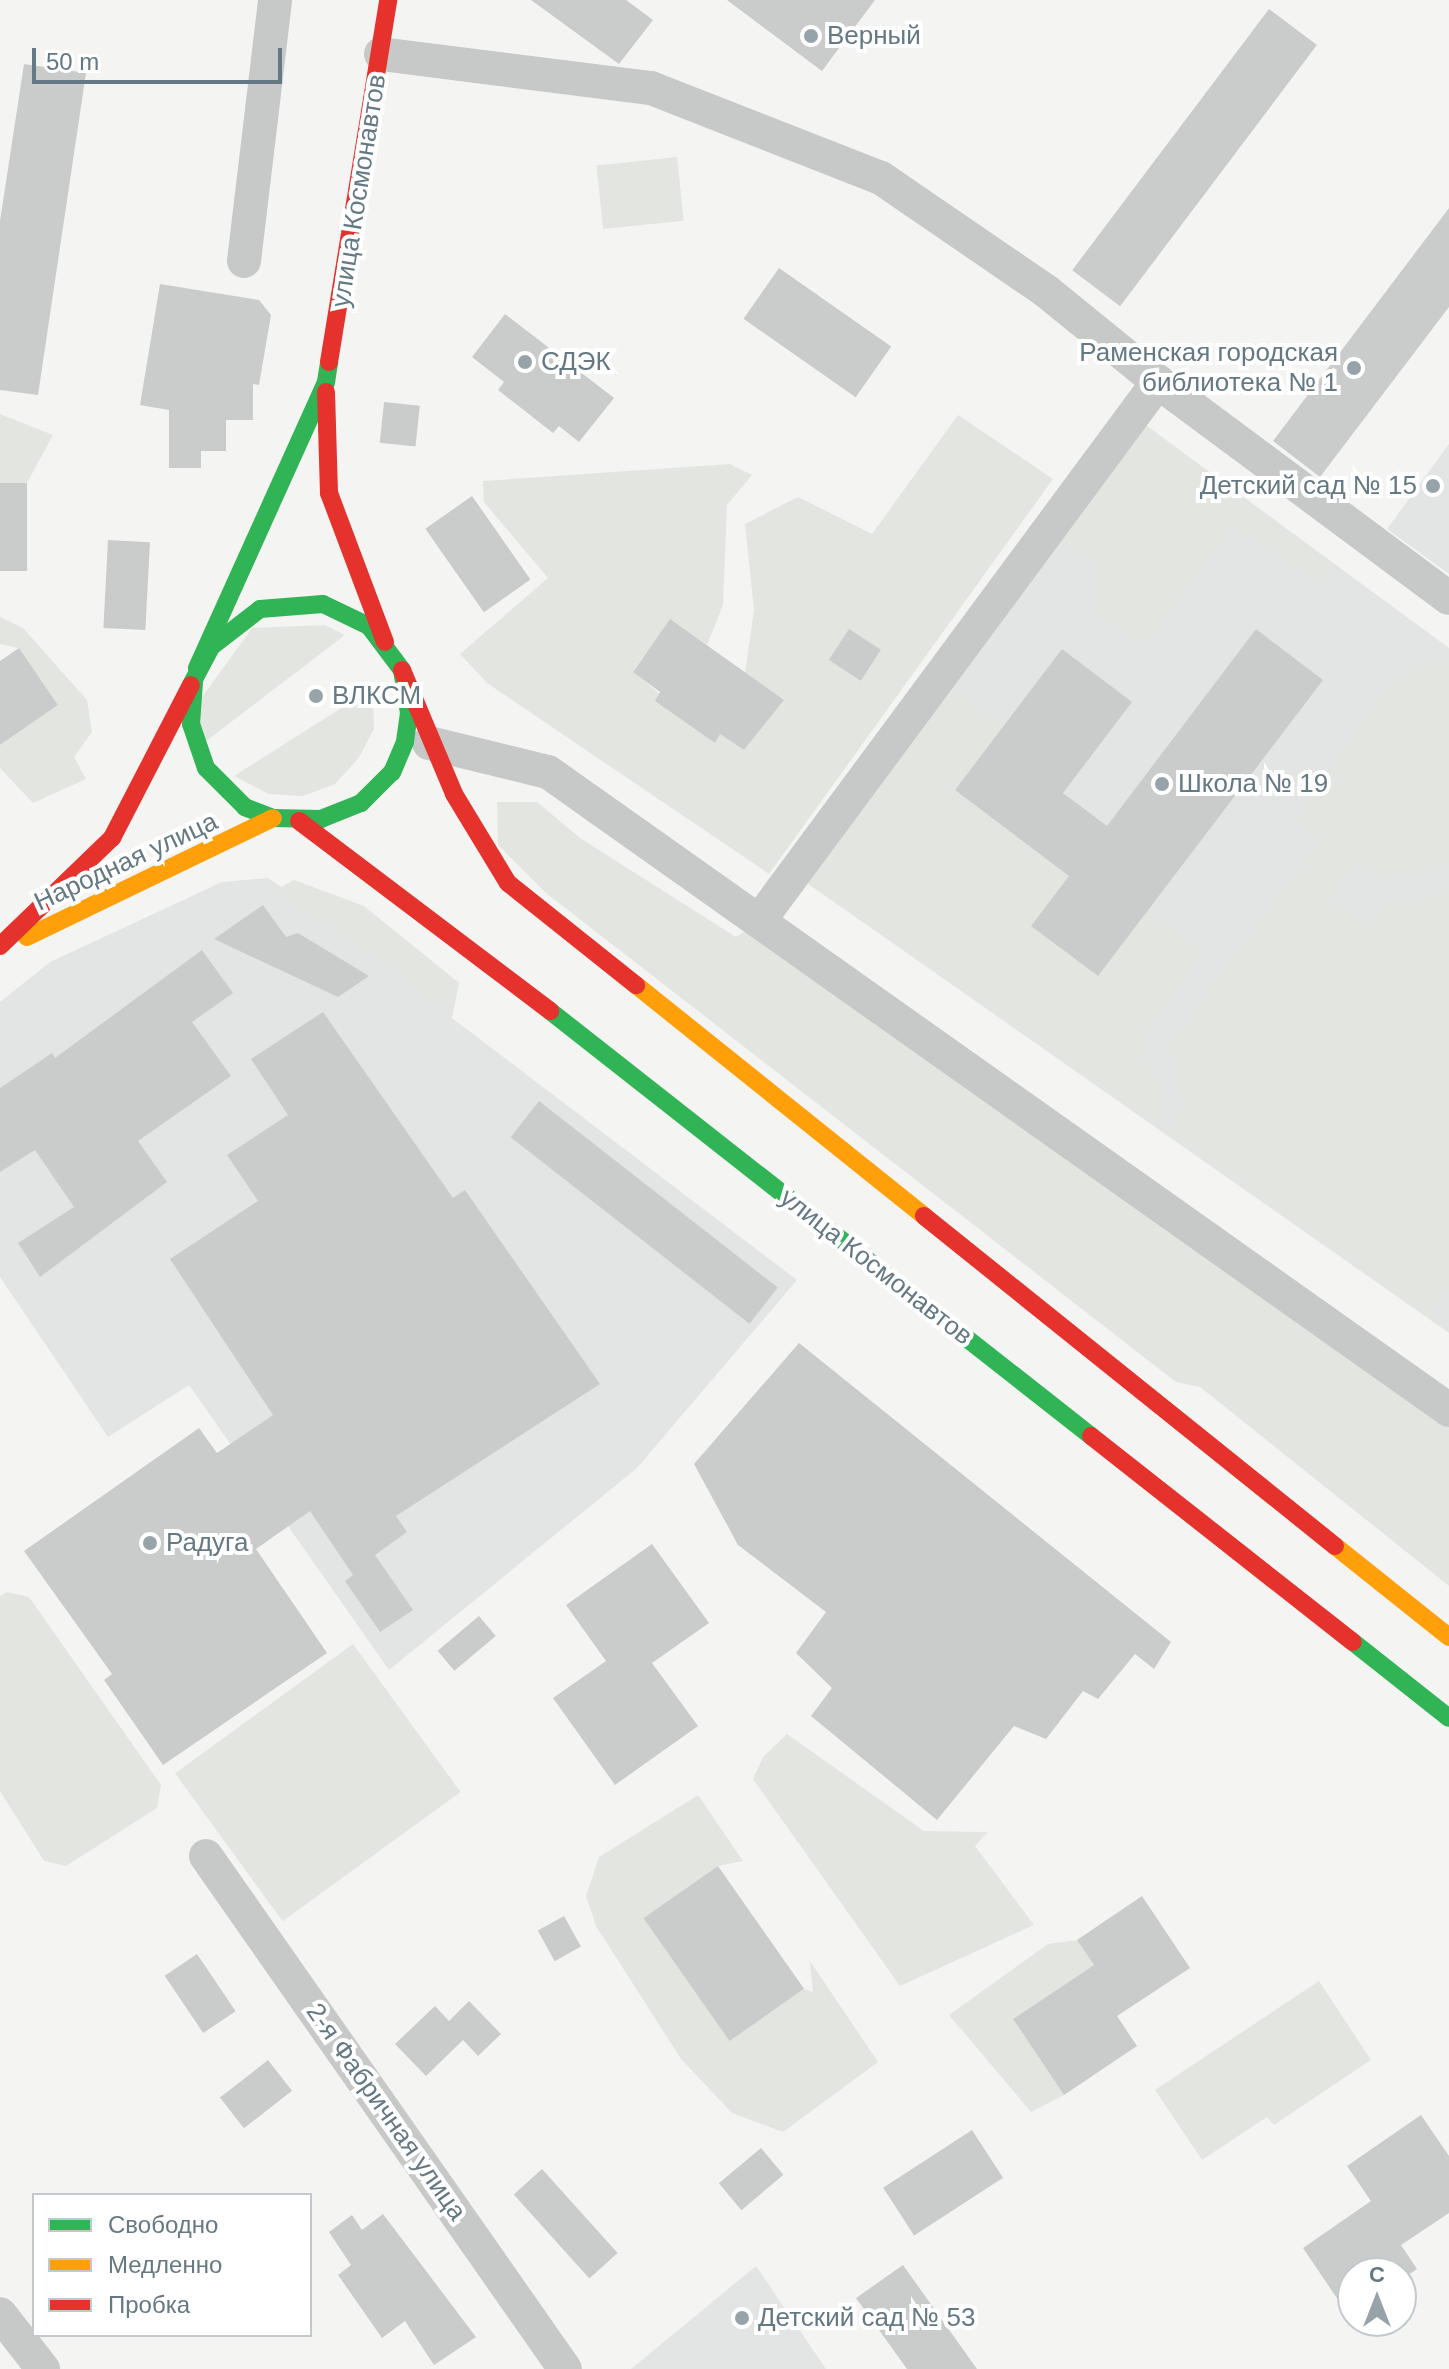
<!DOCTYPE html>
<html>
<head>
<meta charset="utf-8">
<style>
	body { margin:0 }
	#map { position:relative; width:1449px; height:2369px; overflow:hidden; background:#f4f4f3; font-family:Helvetica,sans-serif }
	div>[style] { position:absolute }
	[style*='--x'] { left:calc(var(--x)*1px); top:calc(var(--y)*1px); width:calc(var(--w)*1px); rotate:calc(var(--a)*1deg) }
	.built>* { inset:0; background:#e3e5e4 }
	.green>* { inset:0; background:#e3e6e0; transform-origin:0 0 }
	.building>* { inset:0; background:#cacccc; transform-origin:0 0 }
	.street>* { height:34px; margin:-17px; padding:0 17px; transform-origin:17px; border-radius:17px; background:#c7c9c9 }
	.fast>* { height:18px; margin:-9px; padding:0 9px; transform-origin:9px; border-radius:9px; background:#30b455 }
	.slow>* { height:18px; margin:-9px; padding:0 9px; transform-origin:9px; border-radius:9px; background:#ff9f0a }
	.jam>* { height:18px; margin:-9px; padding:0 9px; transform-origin:9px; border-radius:9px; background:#e5322d }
	.dots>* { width:22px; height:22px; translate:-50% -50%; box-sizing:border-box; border:4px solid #fff; border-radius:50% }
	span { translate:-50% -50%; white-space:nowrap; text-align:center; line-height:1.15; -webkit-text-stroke:8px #fff; paint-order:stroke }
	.poi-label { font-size:26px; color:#647983 }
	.left { translate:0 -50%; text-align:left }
	.right { translate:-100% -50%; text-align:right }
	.street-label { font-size:26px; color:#647983 }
	.legend { position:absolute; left:32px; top:2193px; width:280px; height:144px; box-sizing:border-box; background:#fff; border:2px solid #c1c9cd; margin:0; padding:10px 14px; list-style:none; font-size:24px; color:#647983 }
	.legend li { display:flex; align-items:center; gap:16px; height:40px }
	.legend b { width:40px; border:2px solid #c1c9cd }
	.north { position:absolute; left:1337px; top:2257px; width:80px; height:80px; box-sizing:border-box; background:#fff; border:2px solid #c1c9cd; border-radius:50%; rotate:0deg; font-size:22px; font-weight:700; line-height:32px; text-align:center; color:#647983 }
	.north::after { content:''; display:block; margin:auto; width:28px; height:36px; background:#96a4aa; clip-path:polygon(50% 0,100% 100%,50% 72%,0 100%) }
	.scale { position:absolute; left:32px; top:48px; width:250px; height:36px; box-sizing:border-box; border:4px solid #647983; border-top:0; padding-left:10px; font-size:24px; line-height:28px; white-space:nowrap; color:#647983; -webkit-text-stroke:6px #fff; paint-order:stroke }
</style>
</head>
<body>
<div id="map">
	<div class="built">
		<i style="clip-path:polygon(1136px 418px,1449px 648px,1449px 1333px,807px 883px)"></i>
		<i style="clip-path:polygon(1449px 444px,1449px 574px,1387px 529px)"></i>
		<i style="clip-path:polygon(268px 878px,374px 948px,452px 1018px,797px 1280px,637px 1468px,389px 1670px,189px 1385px,108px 1437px,0 1277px,0 1002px,50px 962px,222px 882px)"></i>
		<i style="clip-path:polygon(756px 2266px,826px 2369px,631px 2369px)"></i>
	</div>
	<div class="green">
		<i style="left:677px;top:157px;width:64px;height:81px;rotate:84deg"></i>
		<i style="clip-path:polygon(0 414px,53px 435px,27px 483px,0 483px)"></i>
		<i style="clip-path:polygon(958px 415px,1053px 479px,769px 874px,487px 683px,460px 654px,548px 578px,484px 502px,483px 481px,730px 464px,752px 475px,727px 505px,723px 605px,707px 645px,670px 620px,633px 671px,715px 742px,720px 734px,744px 750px,784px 700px,745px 673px,754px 610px,745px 524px,798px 497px,872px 534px)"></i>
		<i style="clip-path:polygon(1136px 418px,1334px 564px,1318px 583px,1233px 525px,1144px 645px,1095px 613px,1099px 568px,1049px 527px)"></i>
		<i style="clip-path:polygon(0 617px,23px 628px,87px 700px,92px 732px,74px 757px,86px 779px,33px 803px,0 768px,0 745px,58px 705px,19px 648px,0 644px)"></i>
		<i style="clip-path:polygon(325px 625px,345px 635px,197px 748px,192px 711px,252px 628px)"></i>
		<i style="clip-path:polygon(1449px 659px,1449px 864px,1379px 878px,1354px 861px,1327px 900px,1368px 925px,1393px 902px,1449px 892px,1449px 1290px,1429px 1318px,1168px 1132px,1184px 1109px,1168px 1047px,1320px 839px,1293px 822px,1398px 672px)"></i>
		<i style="clip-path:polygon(942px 685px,1003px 726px,955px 790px,1069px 876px,1032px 926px,1098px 976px,1147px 911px,1203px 951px,1141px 1039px,1162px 1096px,1155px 1124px,807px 883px)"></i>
		<i style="clip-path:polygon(373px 688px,374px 729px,358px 759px,335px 784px,303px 796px,269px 794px,234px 776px)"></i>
		<i style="clip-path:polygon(497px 802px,537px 802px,580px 838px,736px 937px,759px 921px,1449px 1410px,1449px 1586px,1200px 1387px,1176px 1382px,546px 893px,498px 845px)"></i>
		<i style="clip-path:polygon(294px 880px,364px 906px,459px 983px,452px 1018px,386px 963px,272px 892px)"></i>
		<i style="clip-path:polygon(7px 1592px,29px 1597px,161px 1785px,157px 1808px,66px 1866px,44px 1861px,0 1791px,0 1596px)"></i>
		<i style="left:353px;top:1644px;width:183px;height:220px;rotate:54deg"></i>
		<i style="clip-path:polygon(787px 1734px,924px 1831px,988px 1832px,975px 1846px,1034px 1925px,900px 1986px,753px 1779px,763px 1757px)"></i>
		<i style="clip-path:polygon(698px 1795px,743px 1861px,718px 1866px,644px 1919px,729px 2040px,804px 1989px,813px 1992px,810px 1961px,878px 2062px,783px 2132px,732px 2113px,681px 2059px,596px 1926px,586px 1896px,599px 1857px)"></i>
		<i style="clip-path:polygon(1077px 1940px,1094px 1965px,1013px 2019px,1064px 2095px,1031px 2112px,949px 2015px,1048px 1944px)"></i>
		<i style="clip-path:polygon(1319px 1981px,1371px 2060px,1274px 2125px,1267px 2117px,1202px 2160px,1155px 2090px)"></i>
	</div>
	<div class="building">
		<i style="clip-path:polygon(531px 0,626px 0,653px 20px,619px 64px)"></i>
		<i style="clip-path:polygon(727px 0,875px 0,822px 71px)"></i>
		<i style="left:1269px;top:9px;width:60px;height:327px;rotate:37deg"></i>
		<i style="clip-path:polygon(24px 64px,86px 73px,38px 395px,0 390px,0 221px)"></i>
		<i style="clip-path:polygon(1449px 208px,1449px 307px,1320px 477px,1273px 441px)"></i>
		<i style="left:779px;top:268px;width:137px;height:62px;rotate:35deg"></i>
		<i style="clip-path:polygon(160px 284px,259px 300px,271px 315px,259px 385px,253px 384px,253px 420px,226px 420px,226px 451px,201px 451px,201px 468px,169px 468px,169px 410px,140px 405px)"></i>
		<i style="clip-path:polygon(505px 314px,614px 398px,579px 442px,559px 426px,553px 433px,498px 390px,504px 382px,472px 357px)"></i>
		<i style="left:384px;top:402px;width:36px;height:41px;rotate:6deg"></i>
		<i style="left:0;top:483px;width:27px;height:88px"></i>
		<i style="left:472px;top:496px;width:102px;height:57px;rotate:55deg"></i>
		<i style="left:108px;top:540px;width:42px;height:88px;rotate:3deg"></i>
		<i style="clip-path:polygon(670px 619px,784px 700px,744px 750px,720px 734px,715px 743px,655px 701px,660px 692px,633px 672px)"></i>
		<i style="left:849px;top:629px;width:38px;height:37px;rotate:33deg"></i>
		<i style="clip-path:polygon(1256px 629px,1323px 680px,1098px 976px,1031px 926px,1069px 876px,955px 790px,1062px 649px,1132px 702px,1063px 793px,1107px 826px)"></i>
		<i style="clip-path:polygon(19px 648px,58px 705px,0 745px,0 661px)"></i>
		<i style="clip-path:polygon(263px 905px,286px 937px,298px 933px,369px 976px,338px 997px,214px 939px)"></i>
		<i style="clip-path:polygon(202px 950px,233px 993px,192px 1022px,231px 1076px,138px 1141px,167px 1182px,40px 1277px,18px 1243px,74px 1207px,35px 1150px,0 1172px,0 1088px,52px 1053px,55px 1058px)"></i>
		<i style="clip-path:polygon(323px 1012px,453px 1198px,465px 1190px,600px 1384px,396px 1516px,407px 1532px,375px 1555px,413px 1610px,380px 1632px,345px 1581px,353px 1575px,310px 1511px,256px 1549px,327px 1653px,163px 1765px,104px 1680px,112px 1674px,24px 1551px,199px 1428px,217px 1453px,273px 1415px,170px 1259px,258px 1201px,227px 1155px,288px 1115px,251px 1059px)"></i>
		<i style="left:539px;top:1101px;width:303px;height:46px;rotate:38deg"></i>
		<i style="clip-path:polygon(799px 1343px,1171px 1642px,1154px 1669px,1135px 1654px,1098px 1699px,1083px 1691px,1046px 1739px,1014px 1726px,937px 1820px,811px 1716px,832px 1688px,796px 1653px,826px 1612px,738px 1545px,694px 1464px)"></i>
		<i style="clip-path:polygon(652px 1544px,709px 1623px,652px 1663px,698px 1726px,615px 1785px,553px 1698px,606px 1661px,566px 1605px)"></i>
		<i style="left:479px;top:1616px;width:26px;height:54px;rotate:50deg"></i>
		<i style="left:718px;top:1866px;width:150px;height:91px;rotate:55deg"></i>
		<i style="clip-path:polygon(1142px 1896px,1190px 1968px,1117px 2016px,1137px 2046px,1064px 2095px,1013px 2019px,1094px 1965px,1077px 1940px)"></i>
		<i style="left:564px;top:1916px;width:35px;height:30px;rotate:61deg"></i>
		<i style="left:197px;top:1954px;width:69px;height:39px;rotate:56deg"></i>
		<i style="clip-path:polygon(469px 2001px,501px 2034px,478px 2056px,463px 2040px,426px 2076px,395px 2044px,435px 2006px,449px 2021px)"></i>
		<i style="left:268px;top:2060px;width:39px;height:61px;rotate:52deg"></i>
		<i style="clip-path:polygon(1421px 2115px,1449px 2156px,1449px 2213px,1401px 2245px,1417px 2269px,1401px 2280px,1401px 2273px,1353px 2273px,1349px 2316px,1303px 2248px,1371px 2201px,1347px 2166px)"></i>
		<i style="left:972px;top:2130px;width:57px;height:106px;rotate:57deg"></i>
		<i style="left:761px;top:2148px;width:35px;height:55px;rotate:50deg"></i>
		<i style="left:542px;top:2169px;width:113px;height:38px;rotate:48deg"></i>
		<i style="clip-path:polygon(383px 2214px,476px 2337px,434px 2365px,405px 2321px,382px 2338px,338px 2275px,351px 2265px,329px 2232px,352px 2215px,362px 2230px)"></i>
		<i style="clip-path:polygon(903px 2265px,977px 2369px,907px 2369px,856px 2298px)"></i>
	</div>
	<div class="street">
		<i style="--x:381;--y:54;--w:272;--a:7.2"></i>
		<i style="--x:651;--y:88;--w:247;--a:21.4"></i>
		<i style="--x:881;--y:178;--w:200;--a:34.4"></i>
		<i style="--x:1046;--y:291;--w:144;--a:39.1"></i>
		<i style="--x:1158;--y:382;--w:362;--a:36.6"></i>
		<i style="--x:244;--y:261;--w:263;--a:-83.2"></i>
		<i style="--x:429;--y:743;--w:122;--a:13.7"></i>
		<i style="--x:548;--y:772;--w:1104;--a:35.3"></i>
		<i style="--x:759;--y:921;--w:671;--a:-53.49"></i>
		<i style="--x:206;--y:1856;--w:626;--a:55.02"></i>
		<i style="--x:0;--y:2314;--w:70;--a:52"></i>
	</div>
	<div class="fast">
		<i style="--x:197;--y:668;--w:314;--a:-65.7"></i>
		<i style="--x:326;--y:382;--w:20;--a:-81"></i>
		<i style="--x:191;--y:685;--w:43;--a:-62.2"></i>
		<i style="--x:211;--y:647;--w:62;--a:-37.8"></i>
		<i style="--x:260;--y:609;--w:63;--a:-4.5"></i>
		<i style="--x:323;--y:604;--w:51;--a:25.6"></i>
		<i style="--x:369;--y:626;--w:55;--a:53.1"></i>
		<i style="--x:402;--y:670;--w:44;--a:80.8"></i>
		<i style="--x:409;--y:713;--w:29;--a:98"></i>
		<i style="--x:405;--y:742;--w:33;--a:113"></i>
		<i style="--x:392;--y:772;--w:44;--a:135"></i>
		<i style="--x:361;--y:803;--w:43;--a:158.2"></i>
		<i style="--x:321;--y:819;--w:48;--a:-178.8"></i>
		<i style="--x:273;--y:818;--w:30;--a:-159"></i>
		<i style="--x:245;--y:807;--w:55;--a:-135"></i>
		<i style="--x:206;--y:768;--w:46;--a:-108.8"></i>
		<i style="--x:191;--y:724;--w:42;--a:-85.9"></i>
		<i style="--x:550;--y:1011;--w:688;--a:38.15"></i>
		<i style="--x:1353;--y:1642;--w:122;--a:38.4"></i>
	</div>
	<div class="slow">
		<i style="--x:27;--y:937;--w:273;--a:-25.8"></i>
		<i style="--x:636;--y:985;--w:369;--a:38.7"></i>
		<i style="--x:1335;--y:1546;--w:146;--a:38.6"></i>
	</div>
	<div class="jam">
		<i style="--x:329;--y:362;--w:367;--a:-80.7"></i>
		<i style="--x:326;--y:392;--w:101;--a:88.3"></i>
		<i style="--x:329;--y:493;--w:159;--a:69.4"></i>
		<i style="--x:402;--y:670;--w:134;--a:67.2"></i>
		<i style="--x:454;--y:794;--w:104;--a:58.8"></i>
		<i style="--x:508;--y:883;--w:164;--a:38.6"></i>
		<i style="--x:299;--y:821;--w:315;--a:37.1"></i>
		<i style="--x:0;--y:946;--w:156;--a:-44"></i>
		<i style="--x:112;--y:838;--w:172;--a:-62.7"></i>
		<i style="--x:924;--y:1216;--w:527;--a:38.76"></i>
		<i style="--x:1091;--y:1436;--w:333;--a:38.2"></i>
	</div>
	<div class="dots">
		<i style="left:811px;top:36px;background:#96a4aa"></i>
		<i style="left:525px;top:362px;background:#96a4aa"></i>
		<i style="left:1354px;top:368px;background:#96a4aa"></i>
		<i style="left:1433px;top:486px;background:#96a4aa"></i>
		<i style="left:316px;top:696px;background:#96a4aa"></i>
		<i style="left:1162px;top:784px;background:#96a4aa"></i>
		<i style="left:150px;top:1543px;background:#96a4aa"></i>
		<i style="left:742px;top:2318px;background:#96a4aa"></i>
	</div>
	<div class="poi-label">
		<span class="left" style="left:827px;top:36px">Верный</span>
		<span class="right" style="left:1338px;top:368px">Раменская городская<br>библиотека № 1</span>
		<span class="left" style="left:541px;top:362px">СДЭК</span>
		<span class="right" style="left:1417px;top:486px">Детский сад № 15</span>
		<span class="left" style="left:332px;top:696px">ВЛКСМ</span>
		<span class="left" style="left:1178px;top:784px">Школа № 19</span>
		<span class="left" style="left:166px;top:1543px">Радуга</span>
		<span class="left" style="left:758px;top:2318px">Детский сад № 53</span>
	</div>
	<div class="street-label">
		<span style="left:359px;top:191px;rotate:-81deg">улица Космонавтов</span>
		<span style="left:126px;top:862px;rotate:-25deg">Народная улица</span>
		<span style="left:876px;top:1267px;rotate:38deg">улица Космонавтов</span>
		<span style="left:386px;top:2112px;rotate:55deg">2-я Фабричная улица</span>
	</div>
	<ul class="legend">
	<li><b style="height:10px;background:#30b455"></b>Свободно</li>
	<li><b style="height:10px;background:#ff9f0a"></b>Медленно</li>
	<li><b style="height:10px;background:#e5322d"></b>Пробка</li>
	</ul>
	<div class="north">С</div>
	<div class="scale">50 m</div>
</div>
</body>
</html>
